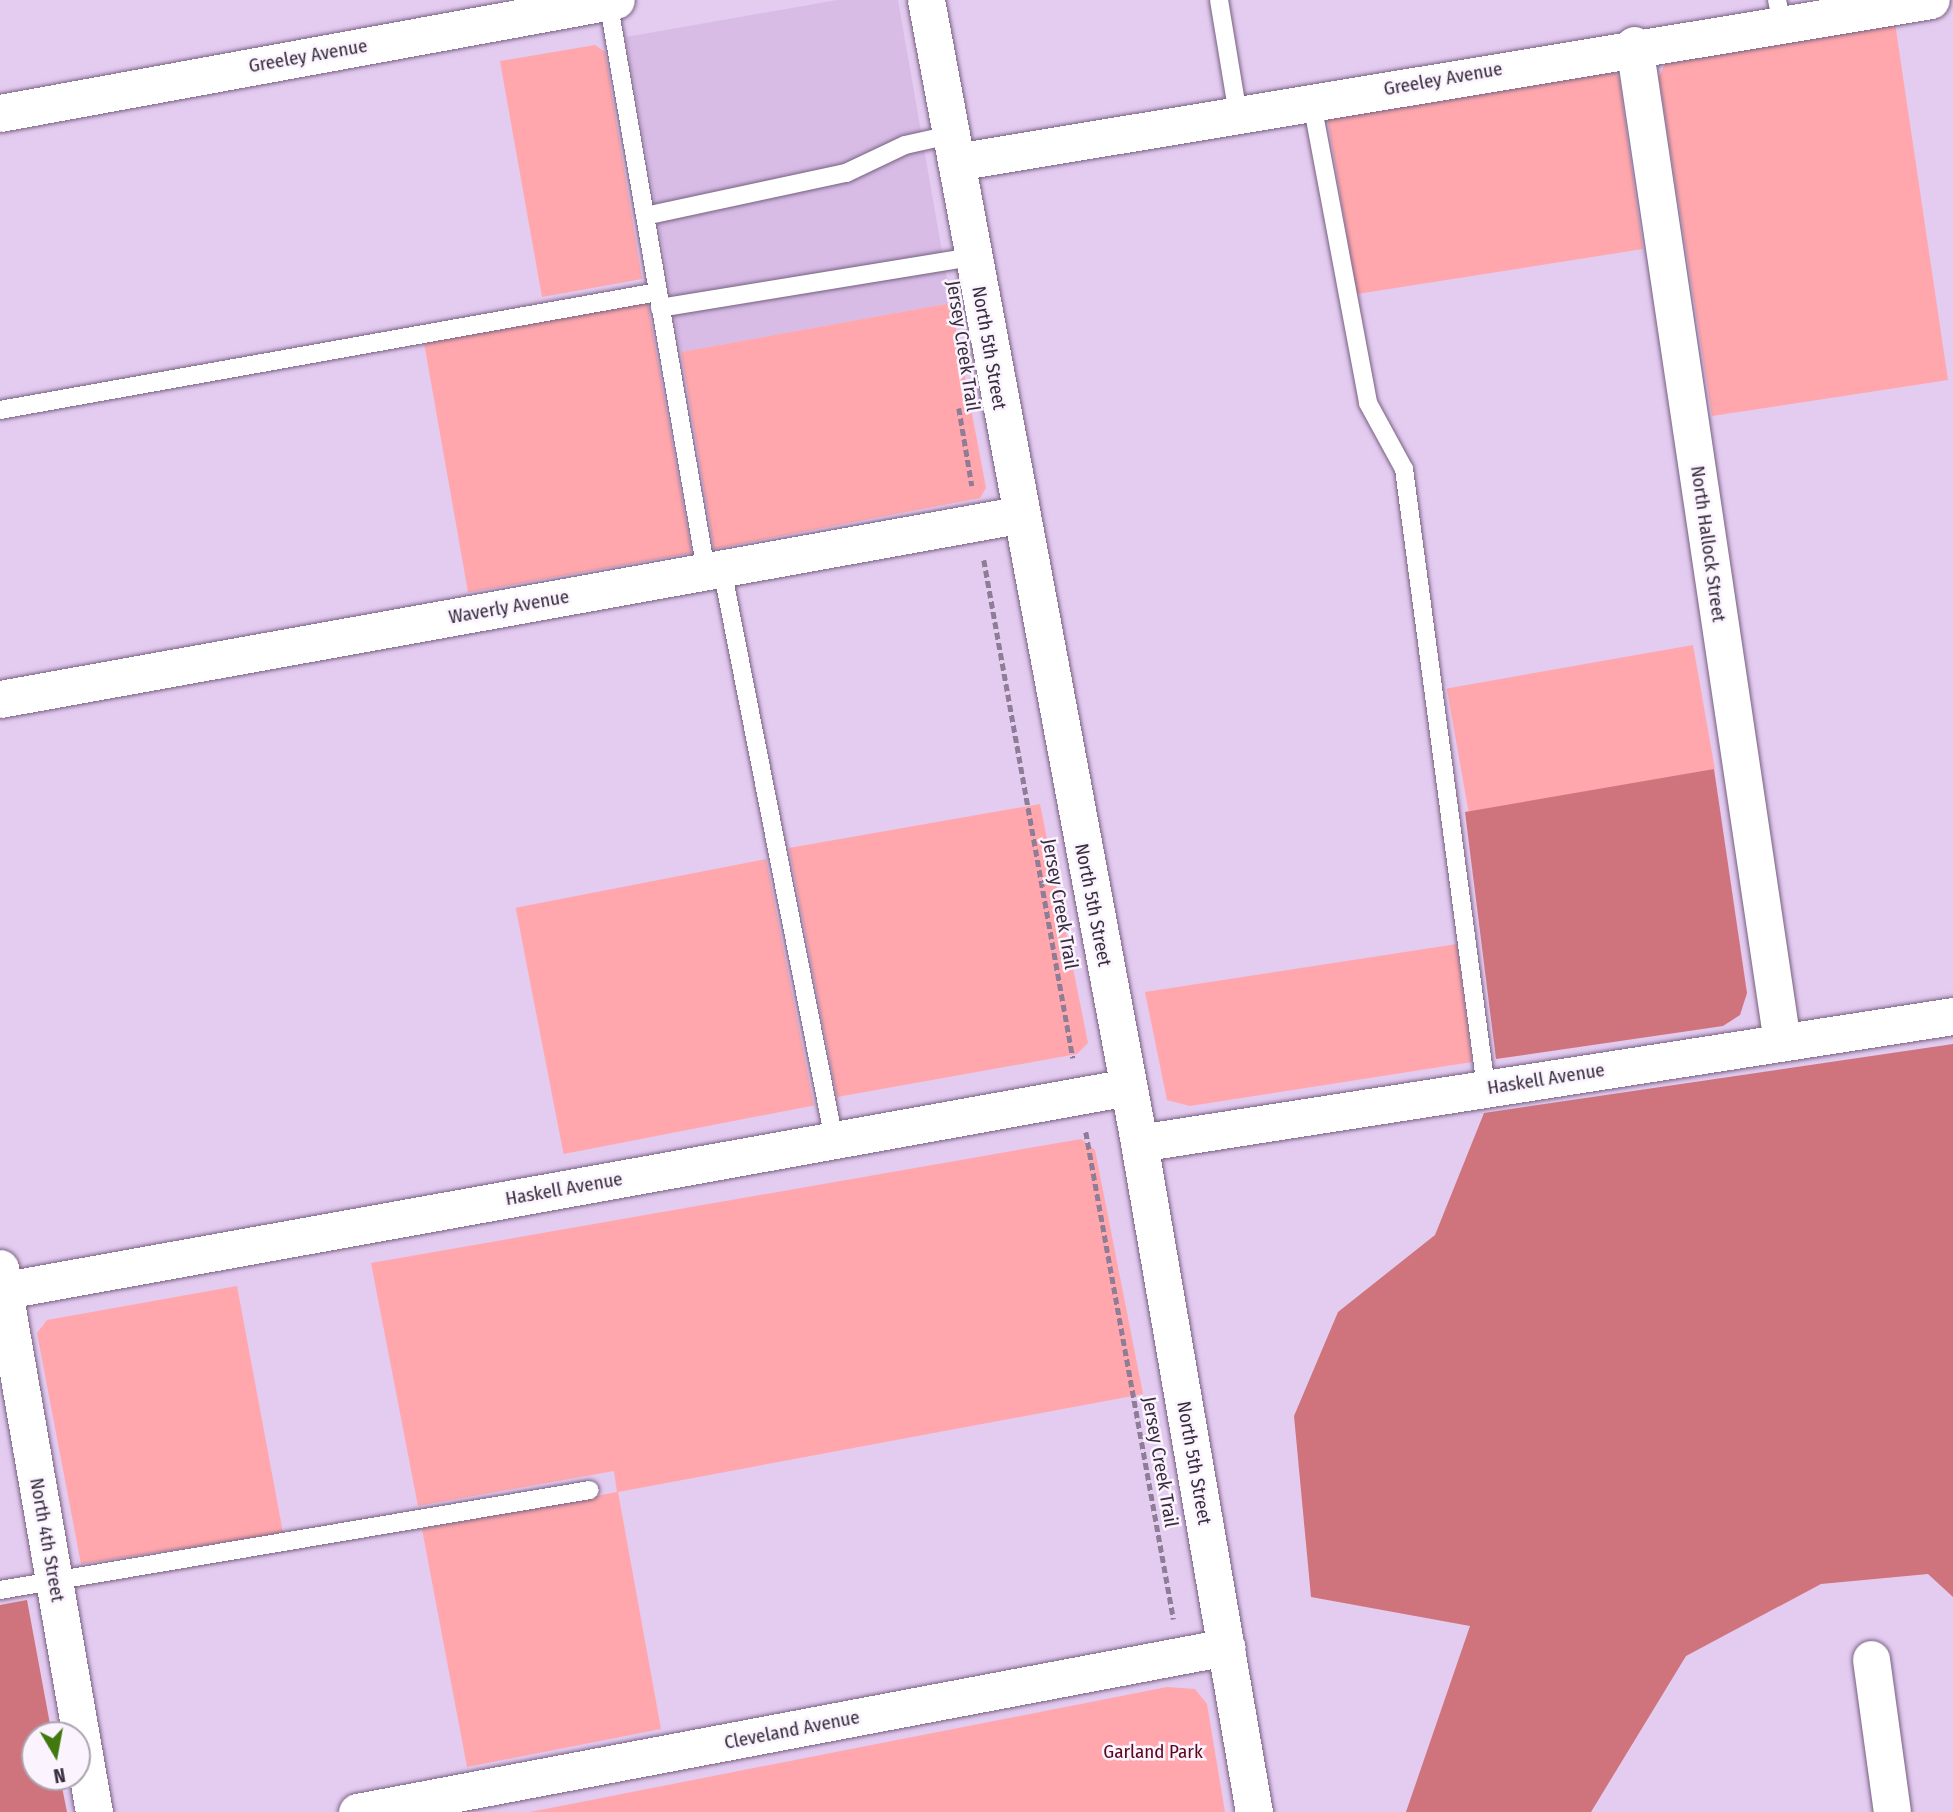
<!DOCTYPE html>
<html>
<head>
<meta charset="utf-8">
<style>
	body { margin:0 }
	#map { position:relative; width:1953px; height:1812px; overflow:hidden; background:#e4cbf0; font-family:"Fira Sans Condensed",sans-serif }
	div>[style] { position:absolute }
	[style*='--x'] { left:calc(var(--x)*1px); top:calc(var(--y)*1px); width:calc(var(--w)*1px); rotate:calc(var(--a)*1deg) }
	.built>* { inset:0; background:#d8bce6 }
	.green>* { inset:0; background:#ffa7ad; transform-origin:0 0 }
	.forest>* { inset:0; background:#cf747d }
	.path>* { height:4.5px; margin-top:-2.25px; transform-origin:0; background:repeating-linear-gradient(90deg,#8e7d97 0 7px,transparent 0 10.5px) }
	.roads { filter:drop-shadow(0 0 2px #766080) drop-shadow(0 0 2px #766080) }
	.lane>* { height:18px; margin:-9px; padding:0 9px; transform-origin:9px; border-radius:9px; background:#fff }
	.street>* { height:37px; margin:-18.5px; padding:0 18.5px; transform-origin:18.5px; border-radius:18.5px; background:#fff }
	span { translate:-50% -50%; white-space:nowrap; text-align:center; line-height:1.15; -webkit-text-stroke:5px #fbf4ff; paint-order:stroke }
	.street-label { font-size:19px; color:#372d3c }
	.park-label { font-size:19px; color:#5c071c }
	.north { position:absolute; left:21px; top:1721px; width:70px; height:70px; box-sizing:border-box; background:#fbf4ff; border:2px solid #ada4b1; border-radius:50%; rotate:170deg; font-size:19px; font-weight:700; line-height:28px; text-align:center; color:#372d3c }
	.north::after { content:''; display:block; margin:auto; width:24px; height:32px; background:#41790e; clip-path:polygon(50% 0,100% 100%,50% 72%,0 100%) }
</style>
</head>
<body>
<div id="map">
	<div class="built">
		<i style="clip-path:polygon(837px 0,898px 0,951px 303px,681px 352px,626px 37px)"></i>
	</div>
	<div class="green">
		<i style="clip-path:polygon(1895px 23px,1948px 380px,1712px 416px,1659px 77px,1667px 59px)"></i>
		<i style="clip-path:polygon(595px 45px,605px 52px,642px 279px,542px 297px,500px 61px)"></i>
		<i style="clip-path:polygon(1610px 69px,1619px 77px,1643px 249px,1357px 294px,1327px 116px)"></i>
		<i style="left:647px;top:300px;width:257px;height:227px;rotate:80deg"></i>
		<i style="clip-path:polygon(951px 303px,986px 488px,980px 498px,714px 549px,681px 352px)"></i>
		<i style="left:1693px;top:645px;width:126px;height:250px;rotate:80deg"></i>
		<i style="clip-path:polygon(1040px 804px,1088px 1043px,1077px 1054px,837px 1097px,789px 848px)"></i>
		<i style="left:766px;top:859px;width:251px;height:255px;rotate:79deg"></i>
		<i style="clip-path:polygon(1457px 944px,1472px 1062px,1190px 1106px,1167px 1100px,1145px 992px)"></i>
		<i style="clip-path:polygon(1081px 1139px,1095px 1150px,1143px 1394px,618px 1492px,661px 1729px,467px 1767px,422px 1529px,617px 1492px,614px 1471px,418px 1506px,371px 1263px)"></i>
		<i style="clip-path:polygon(237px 1286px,283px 1533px,81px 1564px,37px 1333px,47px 1320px)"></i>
		<i style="clip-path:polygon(1167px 1687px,1195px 1689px,1207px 1704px,1225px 1812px,530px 1812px)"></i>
	</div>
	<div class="forest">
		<i style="clip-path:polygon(1714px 769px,1747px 993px,1740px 1015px,1723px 1026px,1496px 1059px,1465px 812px)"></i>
		<i style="clip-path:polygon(1953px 1044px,1953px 1597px,1928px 1574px,1821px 1584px,1686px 1656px,1591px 1812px,1406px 1812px,1470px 1626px,1311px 1597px,1294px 1416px,1338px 1312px,1435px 1235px,1484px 1113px)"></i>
		<i style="clip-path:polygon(27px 1600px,52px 1735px,35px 1735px,35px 1777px,60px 1777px,67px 1812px,0 1812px,0 1605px)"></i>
	</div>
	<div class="path">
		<i style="--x:959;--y:408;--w:79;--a:80.5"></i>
		<i style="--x:984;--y:560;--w:506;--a:79.87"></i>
		<i style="--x:1086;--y:1132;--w:495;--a:79.8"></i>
	</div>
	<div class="roads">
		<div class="lane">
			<i style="--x:608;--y:0;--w:579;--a:80.26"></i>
			<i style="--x:1219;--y:0;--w:117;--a:80.6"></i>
			<i style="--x:1777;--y:0;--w:24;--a:78"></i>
			<i style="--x:1312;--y:103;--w:305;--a:79.4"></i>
			<i style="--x:1368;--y:403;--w:75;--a:61.4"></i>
			<i style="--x:1404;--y:469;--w:624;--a:82.45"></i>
			<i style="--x:645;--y:216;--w:206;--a:-12.1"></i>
			<i style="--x:846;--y:173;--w:65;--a:-25.4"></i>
			<i style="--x:905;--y:145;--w:46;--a:-12.5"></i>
			<i style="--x:660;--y:308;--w:317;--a:-9.3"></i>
			<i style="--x:0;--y:410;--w:668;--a:-10.17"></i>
			<i style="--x:722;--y:569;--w:582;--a:78.9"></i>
			<i style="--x:0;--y:1590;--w:598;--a:-9.62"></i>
		</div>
		<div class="street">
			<i style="--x:926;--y:0;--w:1163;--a:79.44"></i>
			<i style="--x:1139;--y:1143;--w:679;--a:80.25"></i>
			<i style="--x:1634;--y:45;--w:1008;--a:81.56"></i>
			<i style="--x:0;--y:113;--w:626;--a:-10.39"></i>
			<i style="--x:956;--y:162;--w:988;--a:-9.43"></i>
			<i style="--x:0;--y:699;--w:1034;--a:-10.25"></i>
			<i style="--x:1139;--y:1143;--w:824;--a:-8.87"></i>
			<i style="--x:0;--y:1268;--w:552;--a:80.2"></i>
			<i style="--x:0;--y:1291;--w:1146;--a:-10.25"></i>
			<i style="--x:1871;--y:1659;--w:154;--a:82.2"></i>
			<i style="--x:357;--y:1812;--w:885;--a:-10.75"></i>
		</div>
	</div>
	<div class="street-label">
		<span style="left:308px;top:56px;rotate:-10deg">Greeley Avenue</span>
		<span style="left:1443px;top:79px;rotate:-10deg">Greeley Avenue</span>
		<span style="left:963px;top:346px;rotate:81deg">Jersey Creek Trail</span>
		<span style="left:989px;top:348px;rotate:80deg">North 5th Street</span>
		<span style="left:1708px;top:544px;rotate:82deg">North Hallock Street</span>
		<span style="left:509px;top:607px;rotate:-10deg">Waverly Avenue</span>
		<span style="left:1060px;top:904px;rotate:80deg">Jersey Creek Trail</span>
		<span style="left:1093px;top:905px;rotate:79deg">North 5th Street</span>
		<span style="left:1546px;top:1079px;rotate:-9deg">Haskell Avenue</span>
		<span style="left:564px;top:1189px;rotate:-10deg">Haskell Avenue</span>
		<span style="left:1160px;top:1462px;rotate:80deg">Jersey Creek Trail</span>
		<span style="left:1194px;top:1463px;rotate:80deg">North 5th Street</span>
		<span style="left:47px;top:1540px;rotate:80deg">North 4th Street</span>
		<span style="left:792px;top:1730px;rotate:-11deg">Cleveland Avenue</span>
	</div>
	<div class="park-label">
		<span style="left:1153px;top:1752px">Garland Park</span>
	</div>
	<div class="north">N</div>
</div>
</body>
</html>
